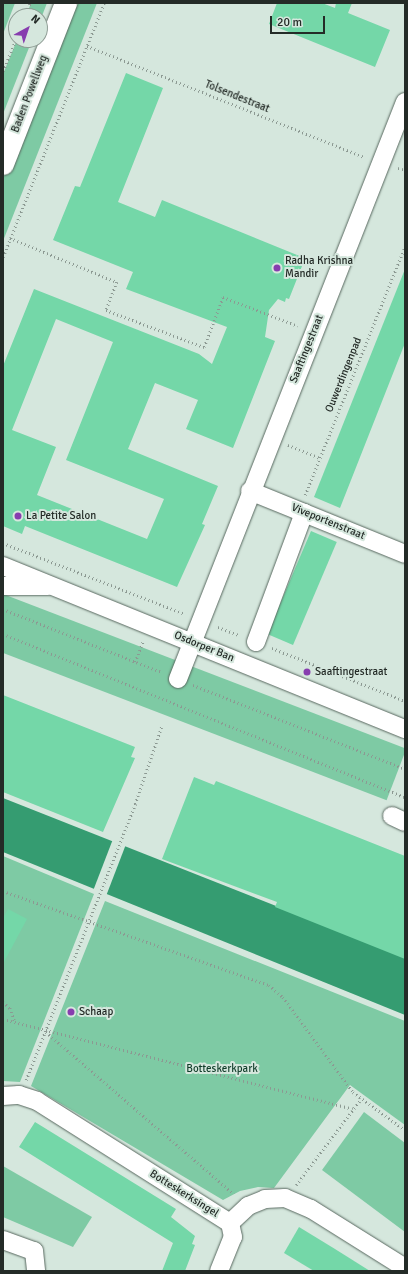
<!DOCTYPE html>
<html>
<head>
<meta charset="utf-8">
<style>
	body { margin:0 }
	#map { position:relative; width:408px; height:1274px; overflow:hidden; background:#d5e7dd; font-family:Signika,sans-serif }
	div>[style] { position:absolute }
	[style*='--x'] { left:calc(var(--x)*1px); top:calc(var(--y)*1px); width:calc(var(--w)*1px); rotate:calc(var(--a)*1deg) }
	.green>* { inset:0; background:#7ecaa4; transform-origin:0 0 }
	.water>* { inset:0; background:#359c71 }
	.pier>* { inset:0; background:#d5e7dd; transform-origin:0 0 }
	.building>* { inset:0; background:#74d7a8; transform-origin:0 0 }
	.path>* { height:2.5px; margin-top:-1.25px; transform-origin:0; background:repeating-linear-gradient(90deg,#8c9992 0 1px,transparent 0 4px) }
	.roads { filter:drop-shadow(0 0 1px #58685f) drop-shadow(0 0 1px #58685f) }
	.minor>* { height:18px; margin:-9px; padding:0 9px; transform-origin:9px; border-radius:9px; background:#fff }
	.major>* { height:22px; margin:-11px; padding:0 11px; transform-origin:11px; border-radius:11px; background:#fff }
	.dots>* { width:11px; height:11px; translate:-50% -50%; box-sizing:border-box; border:2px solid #d5e7dd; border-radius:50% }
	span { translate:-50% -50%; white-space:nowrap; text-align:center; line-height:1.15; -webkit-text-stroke:4px #d5e7dd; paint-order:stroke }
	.street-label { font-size:11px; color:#242b27 }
	.poi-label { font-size:11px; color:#242b27 }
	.left { translate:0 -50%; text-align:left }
	.park-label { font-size:11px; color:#113d2a }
	.frame { position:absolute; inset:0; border:4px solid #242b27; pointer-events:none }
	.north { position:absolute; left:8px; top:8px; width:40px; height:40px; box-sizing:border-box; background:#d5e7dd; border:1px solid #8e9c94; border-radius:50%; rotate:40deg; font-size:11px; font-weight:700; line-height:16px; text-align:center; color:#242b27 }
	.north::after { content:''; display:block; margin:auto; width:14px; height:18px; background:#873daf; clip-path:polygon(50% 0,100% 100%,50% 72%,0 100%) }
	.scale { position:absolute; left:270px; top:16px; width:55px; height:18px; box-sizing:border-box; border:2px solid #242b27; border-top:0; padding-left:5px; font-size:12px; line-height:14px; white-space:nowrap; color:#242b27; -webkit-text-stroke:3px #d5e7dd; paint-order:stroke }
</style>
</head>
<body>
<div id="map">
	<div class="green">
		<i style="clip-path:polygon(3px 3px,15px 3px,3px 34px)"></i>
		<i style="clip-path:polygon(31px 3px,47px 3px,40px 21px,40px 16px,26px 16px)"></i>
		<i style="clip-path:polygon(70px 3px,97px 3px,3px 241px,3px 172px)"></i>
		<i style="clip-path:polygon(17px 40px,32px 40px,3px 114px,3px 74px)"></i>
		<i style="left:3px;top:594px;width:432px;height:55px;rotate:21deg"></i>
		<i style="clip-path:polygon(3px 856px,94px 894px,20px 1082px,3px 1081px)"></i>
		<i style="clip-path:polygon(105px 901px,405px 1021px,405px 1125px,350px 1085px,274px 1188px,258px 1187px,240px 1191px,223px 1200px,31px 1086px)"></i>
		<i style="clip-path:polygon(364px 1112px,405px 1143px,405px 1232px,322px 1170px)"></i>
		<i style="clip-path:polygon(3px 1166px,92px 1217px,73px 1247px,3px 1217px)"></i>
	</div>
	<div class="water">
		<i style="clip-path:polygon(3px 798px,405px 957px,405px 1015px,3px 852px)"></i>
	</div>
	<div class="pier">
		<i style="left:113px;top:839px;width:14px;height:55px;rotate:21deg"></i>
	</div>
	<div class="building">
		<i style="clip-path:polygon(277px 3px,322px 3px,335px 8px,336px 3px,352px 3px,348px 13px,390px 30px,375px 67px,269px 24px)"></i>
		<i style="clip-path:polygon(evenodd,126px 73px,163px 88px,118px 202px,155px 217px,162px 200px,302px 257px,301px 260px,304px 261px,289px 299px,286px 298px,285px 302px,278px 299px,269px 310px,265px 337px,275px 341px,233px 448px,186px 429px,198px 400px,155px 383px,128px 449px,218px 486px,202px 524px,205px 525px,177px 587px,25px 526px,22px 534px,3px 526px,3px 366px,34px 289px,199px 354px,212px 364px,227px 327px,126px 289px,133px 272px,53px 240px,75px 186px,80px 187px,126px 73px,56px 319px,113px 342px,66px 460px,164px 499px,147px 539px,37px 495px,56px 447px,12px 430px,56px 319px)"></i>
		<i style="clip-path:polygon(405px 269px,405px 343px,340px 508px,314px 497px)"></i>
		<i style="left:311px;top:531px;width:28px;height:112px;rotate:23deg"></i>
		<i style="clip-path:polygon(3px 695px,135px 747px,131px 757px,135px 758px,103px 832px,3px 792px)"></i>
		<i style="clip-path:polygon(194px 777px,214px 785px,216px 781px,405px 856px,405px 959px,275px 907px,277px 902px,162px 859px)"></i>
		<i style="clip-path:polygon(8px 909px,27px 919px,3px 964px,3px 918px)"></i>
		<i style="clip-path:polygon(35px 1122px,176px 1209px,171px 1217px,195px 1236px,192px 1244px,195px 1245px,185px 1271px,162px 1271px,173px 1243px,19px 1147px)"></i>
		<i style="clip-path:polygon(299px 1227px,335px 1249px,370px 1271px,314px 1271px,284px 1253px)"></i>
	</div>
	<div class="path">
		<i style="--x:25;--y:16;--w:14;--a:-69"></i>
		<i style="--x:87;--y:46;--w:299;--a:21.8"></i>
		<i style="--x:3;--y:71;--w:35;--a:-68"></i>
		<i style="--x:398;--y:168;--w:7;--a:16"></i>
		<i style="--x:10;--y:238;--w:116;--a:22.4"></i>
		<i style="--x:117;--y:282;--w:30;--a:111"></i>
		<i style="--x:106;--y:310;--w:105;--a:20.7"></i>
		<i style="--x:204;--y:347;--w:53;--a:-69.2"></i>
		<i style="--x:223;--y:297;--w:80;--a:21.1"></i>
		<i style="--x:3;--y:257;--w:273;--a:-68.3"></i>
		<i style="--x:288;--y:445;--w:35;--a:22"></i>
		<i style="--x:305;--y:495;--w:268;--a:-68.1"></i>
		<i style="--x:3;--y:543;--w:195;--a:21.3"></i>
		<i style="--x:3;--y:609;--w:170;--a:21.7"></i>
		<i style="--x:218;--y:627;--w:22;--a:21"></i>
		<i style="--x:3;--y:634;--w:434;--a:22.1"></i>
		<i style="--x:272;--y:648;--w:143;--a:21.7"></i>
		<i style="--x:135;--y:662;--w:22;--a:-69"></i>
		<i style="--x:193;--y:685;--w:228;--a:21.6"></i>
		<i style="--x:3;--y:891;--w:282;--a:19.5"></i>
		<i style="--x:269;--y:985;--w:18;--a:41"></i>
		<i style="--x:283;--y:997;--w:118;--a:53.6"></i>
		<i style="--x:353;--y:1092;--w:64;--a:36.2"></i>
		<i style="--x:3;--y:1002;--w:9;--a:41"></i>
		<i style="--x:10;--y:1008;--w:15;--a:70"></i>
		<i style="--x:3;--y:1019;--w:361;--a:14.4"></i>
		<i style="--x:46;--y:1032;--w:248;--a:40.8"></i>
		<i style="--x:26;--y:1080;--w:297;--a:-68.4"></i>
		<i style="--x:135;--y:804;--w:83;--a:-71.1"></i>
		<i style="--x:296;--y:1185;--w:108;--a:-52.9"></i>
	</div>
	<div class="roads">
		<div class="minor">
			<i style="--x:250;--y:491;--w:167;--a:22.1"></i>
			<i style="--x:3;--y:566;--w:434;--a:22.1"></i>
			<i style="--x:3;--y:586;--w:45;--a:0"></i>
			<i style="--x:256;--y:642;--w:138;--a:-69.6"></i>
			<i style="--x:178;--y:679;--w:620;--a:-68.52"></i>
			<i style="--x:392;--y:816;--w:14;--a:25"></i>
			<i style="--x:3;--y:1096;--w:16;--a:-4"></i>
			<i style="--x:19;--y:1095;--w:19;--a:18"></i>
			<i style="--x:37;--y:1101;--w:228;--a:32.3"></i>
			<i style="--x:230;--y:1223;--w:25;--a:-43"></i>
			<i style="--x:248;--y:1206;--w:18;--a:-22"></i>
			<i style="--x:265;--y:1199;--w:20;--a:-3"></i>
			<i style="--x:285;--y:1198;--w:28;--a:23"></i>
			<i style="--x:311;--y:1209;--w:111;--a:32.1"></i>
			<i style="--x:3;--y:1240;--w:33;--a:20"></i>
			<i style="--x:34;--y:1251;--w:20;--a:84"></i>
			<i style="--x:219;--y:1271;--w:37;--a:-68"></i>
			<i style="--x:233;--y:1237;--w:14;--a:-102"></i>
		</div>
		<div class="major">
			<i style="--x:3;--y:164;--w:173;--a:-68.6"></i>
		</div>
	</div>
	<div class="dots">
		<i style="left:277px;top:268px;background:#873daf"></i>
		<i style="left:18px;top:516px;background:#873daf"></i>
		<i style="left:307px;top:672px;background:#873daf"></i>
		<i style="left:71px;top:1012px;background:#873daf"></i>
	</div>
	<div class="street-label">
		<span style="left:30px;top:94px;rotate:-69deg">Baden Powellweg</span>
		<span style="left:237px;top:97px;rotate:22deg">Tolsendestraat</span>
		<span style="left:307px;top:349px;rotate:-68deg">Saaftingestraat</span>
		<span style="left:344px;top:375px;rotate:-68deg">Ouwerdingenpad</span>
		<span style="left:328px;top:522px;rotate:22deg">Viveportenstraat</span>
		<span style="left:204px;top:647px;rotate:22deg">Osdorper Ban</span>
		<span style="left:184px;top:1194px;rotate:32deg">Botteskerksingel</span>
	</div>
	<div class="poi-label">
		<span class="left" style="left:285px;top:268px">Radha Krishna<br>Mandir</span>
		<span class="left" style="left:26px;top:516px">La Petite Salon</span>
		<span class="left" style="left:315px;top:672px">Saaftingestraat</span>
		<span class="left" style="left:79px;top:1012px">Schaap</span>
	</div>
	<div class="park-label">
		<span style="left:222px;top:1069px">Botteskerkpark</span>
	</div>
	<div class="frame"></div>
	<div class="north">N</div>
	<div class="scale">20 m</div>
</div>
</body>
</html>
